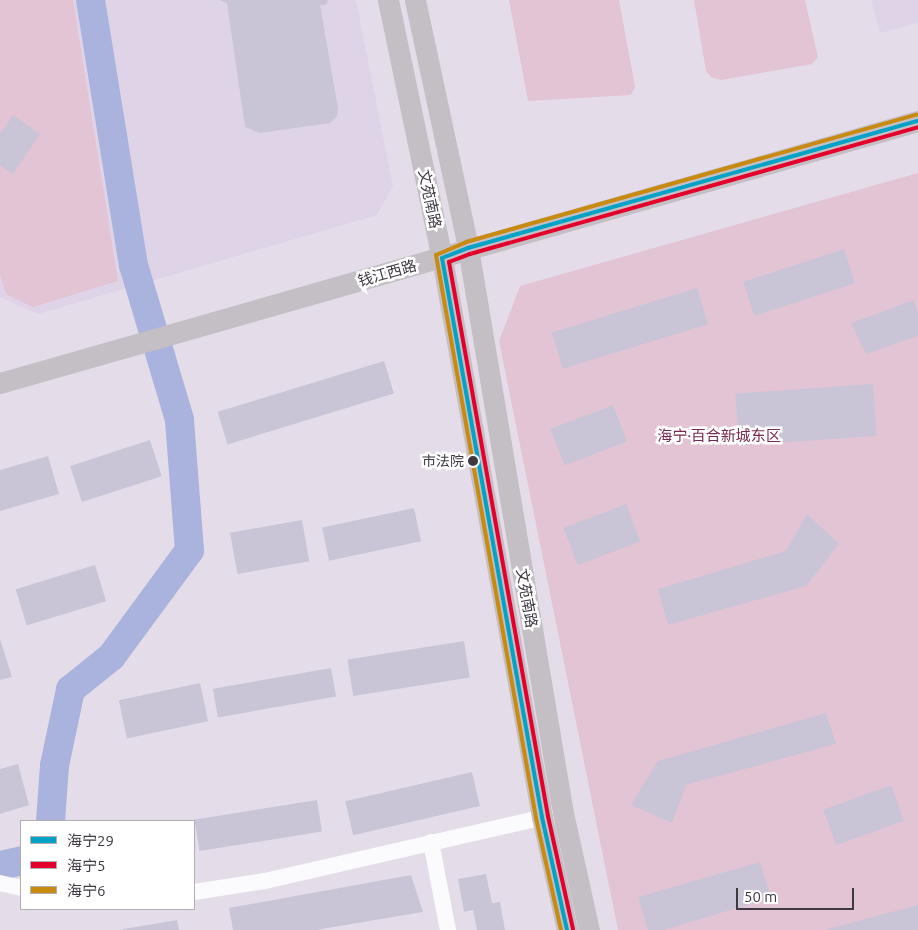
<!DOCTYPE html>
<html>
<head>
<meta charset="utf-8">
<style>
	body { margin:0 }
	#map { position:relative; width:918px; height:930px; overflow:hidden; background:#e4dde9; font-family:Ubuntu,"Noto Sans SC",sans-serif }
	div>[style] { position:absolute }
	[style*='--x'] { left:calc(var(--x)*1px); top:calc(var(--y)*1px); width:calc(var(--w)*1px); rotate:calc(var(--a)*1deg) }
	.built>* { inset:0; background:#dfd3e8 }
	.green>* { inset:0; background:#e2c4d4 }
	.river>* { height:29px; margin:-14.5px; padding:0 14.5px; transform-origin:14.5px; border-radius:14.5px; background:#aab3de }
	.building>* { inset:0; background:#cac5d6; transform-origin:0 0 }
	.minor>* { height:16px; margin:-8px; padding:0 8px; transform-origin:8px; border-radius:8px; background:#fbfafc }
	.major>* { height:21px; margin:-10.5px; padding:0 10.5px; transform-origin:10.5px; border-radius:10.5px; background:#c4bec5 }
	.bus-1>* { height:4px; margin:-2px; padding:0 2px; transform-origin:2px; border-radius:2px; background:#03a3c7 }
	.bus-2>* { height:4px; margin:-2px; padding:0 2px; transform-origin:2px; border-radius:2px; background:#e4002b }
	.bus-3>* { height:4px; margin:-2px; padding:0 2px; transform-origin:2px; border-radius:2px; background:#c98a10 }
	.dots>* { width:14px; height:14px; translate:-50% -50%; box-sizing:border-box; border:2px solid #fff; border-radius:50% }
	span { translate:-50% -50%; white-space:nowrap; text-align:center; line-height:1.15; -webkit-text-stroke:5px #fff; paint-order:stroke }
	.bus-label { font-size:14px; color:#3e3841 }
	.right { translate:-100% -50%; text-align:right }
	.street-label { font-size:15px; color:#3e3841 }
	.park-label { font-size:15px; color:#762950 }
	.legend { position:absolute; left:20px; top:820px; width:175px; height:90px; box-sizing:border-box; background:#fff; border:1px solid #b2afb3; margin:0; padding:6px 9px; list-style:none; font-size:15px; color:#3e3841 }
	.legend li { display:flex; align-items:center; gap:10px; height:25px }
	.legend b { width:25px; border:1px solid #b2afb3 }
	.scale { position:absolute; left:736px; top:888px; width:118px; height:22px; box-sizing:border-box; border:2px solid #3e3841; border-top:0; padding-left:6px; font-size:15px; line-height:18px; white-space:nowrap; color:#3e3841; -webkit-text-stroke:4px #fff; paint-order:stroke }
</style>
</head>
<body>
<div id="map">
	<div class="built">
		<i style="clip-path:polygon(0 0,356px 0,393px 186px,377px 215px,38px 314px,0 297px)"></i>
		<i style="clip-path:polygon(871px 0,918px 0,918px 23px,880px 33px)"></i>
	</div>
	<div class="green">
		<i style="clip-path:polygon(0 0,73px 0,118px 281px,33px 307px,6px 294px,0 274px)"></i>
		<i style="clip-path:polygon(509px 0,619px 0,635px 87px,631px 95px,528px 101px)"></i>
		<i style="clip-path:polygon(694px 0,805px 0,818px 57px,812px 64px,721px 80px,711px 77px,706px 71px)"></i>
		<i style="clip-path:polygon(918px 173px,918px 930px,618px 930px,499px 341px,520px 286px)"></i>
	</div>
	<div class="river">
		<i style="--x:50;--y:821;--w:56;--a:-85.9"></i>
		<i style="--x:54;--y:765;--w:78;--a:-78.1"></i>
		<i style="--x:70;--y:689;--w:53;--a:-38.8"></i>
		<i style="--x:111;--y:656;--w:132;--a:-53.7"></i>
		<i style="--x:189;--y:550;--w:131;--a:-94.4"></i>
		<i style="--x:179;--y:419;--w:161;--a:-106.6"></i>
		<i style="--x:133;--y:265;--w:268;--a:-99.2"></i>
		<i style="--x:0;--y:865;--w:22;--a:-13"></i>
	</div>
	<div class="building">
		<i style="clip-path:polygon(219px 0,328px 0,326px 5px,320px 5px,338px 108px,337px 116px,330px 123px,260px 133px,245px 127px,227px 3px)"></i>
		<i style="clip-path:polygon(13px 115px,40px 134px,13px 174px,0 165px,0 134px)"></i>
		<i style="left:844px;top:249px;width:36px;height:106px;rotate:72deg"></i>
		<i style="left:697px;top:288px;width:38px;height:152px;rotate:73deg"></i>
		<i style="clip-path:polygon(914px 300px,918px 313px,918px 336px,866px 354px,851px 323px)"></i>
		<i style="left:384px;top:361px;width:34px;height:174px;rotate:73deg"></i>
		<i style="left:873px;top:384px;width:52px;height:138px;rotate:86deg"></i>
		<i style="left:613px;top:405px;width:39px;height:67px;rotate:69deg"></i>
		<i style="left:150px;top:440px;width:38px;height:84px;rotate:72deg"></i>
		<i style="clip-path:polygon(48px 456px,59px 494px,0 511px,0 470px)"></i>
		<i style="left:626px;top:504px;width:40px;height:67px;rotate:69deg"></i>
		<i style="left:414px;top:508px;width:34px;height:94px;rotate:78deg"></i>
		<i style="clip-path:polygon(807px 514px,839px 544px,806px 586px,668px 625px,658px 589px,786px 551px)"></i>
		<i style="left:302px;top:520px;width:42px;height:73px;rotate:80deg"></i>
		<i style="left:95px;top:565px;width:38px;height:83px;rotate:73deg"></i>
		<i style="clip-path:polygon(0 639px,12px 677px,0 680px)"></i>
		<i style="left:464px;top:641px;width:37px;height:118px;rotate:81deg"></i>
		<i style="left:331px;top:668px;width:29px;height:120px;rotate:80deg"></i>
		<i style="left:200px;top:683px;width:39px;height:83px;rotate:78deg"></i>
		<i style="clip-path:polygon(826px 713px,836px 744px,686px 785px,672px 823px,631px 805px,658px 761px)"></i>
		<i style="clip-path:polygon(18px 764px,29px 805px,0 814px,0 769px)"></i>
		<i style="left:472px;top:772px;width:35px;height:130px;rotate:77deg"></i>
		<i style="left:891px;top:785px;width:38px;height:72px;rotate:70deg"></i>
		<i style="left:317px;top:800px;width:32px;height:124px;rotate:81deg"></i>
		<i style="clip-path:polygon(760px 862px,771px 898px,664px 930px,648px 930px,638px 897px)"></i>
		<i style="clip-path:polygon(486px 874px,492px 903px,500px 902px,505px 930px,477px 930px,473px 910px,464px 912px,458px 879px)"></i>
		<i style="clip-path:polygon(411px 875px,423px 912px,316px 930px,233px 930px,229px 908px)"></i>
		<i style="clip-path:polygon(918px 905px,918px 930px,828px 930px,828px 929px)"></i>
		<i style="clip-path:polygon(177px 920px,179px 930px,123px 930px,123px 929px)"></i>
	</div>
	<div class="minor">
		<i style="--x:431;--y:842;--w:90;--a:79.1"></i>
		<i style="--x:0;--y:883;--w:22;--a:13"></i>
		<i style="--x:194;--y:892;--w:72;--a:-8.8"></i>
		<i style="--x:265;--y:881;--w:295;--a:-12.9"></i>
	</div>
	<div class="major">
		<i style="--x:388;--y:0;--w:264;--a:78.2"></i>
		<i style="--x:442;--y:258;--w:568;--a:79.86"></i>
		<i style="--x:542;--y:817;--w:116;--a:77.5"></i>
		<i style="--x:415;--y:0;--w:254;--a:77.9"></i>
		<i style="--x:468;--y:248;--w:573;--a:80.46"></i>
		<i style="--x:563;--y:813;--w:120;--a:77.5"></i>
		<i style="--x:0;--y:383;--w:955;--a:-15.93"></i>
	</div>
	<div class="bus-1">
		<i style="--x:567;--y:930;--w:116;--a:-102.5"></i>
		<i style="--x:542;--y:817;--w:568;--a:-100.14"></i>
		<i style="--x:442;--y:258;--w:28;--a:-21"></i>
		<i style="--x:468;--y:248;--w:468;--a:-15.8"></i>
	</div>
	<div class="bus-2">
		<i style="--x:573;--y:929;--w:116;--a:-102.5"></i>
		<i style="--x:548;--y:816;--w:563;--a:-100.13"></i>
		<i style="--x:449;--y:262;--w:22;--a:-21"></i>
		<i style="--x:470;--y:254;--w:466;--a:-15.8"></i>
	</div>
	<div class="bus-3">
		<i style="--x:561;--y:930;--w:115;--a:-102.6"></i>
		<i style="--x:536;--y:818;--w:572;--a:-100.07"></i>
		<i style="--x:436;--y:255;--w:33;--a:-23"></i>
		<i style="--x:466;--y:242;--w:468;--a:-15.8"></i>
	</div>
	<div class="dots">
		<i style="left:473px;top:461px;background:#3e3841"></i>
	</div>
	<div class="bus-label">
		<span class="right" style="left:464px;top:461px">市法院</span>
	</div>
	<div class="street-label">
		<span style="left:430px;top:199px;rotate:78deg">文苑南路</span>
		<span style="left:387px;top:273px;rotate:-16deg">钱江西路</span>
		<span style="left:527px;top:598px;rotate:80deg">文苑南路</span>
	</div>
	<div class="park-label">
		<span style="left:719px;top:436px">海宁·百合新城东区</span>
	</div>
	<ul class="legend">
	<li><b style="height:6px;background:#03a3c7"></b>海宁29</li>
	<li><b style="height:6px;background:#e4002b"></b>海宁5</li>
	<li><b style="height:6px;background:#c98a10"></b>海宁6</li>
	</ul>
	<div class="scale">50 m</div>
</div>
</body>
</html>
